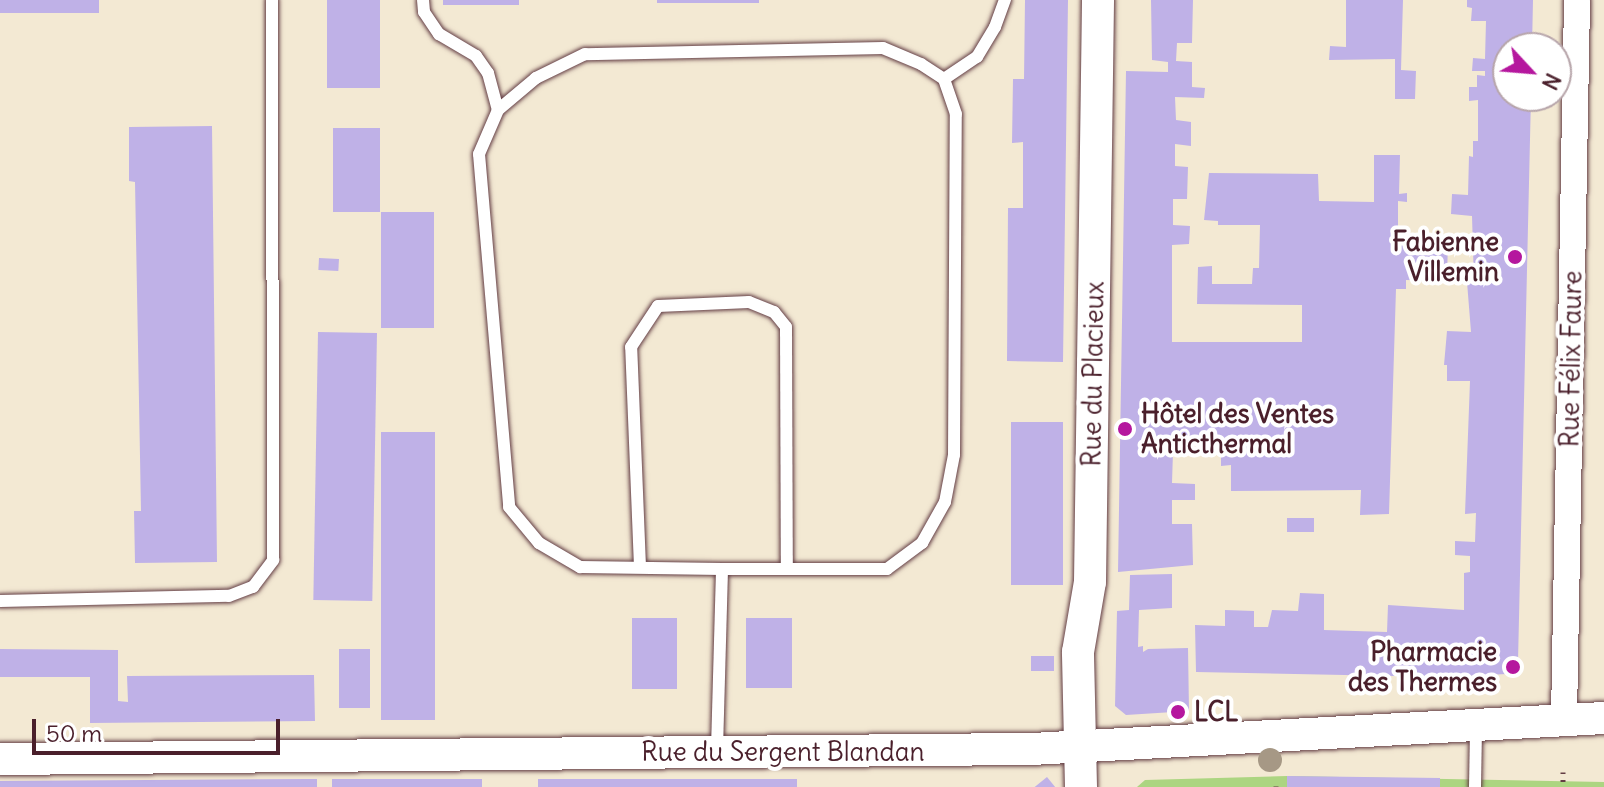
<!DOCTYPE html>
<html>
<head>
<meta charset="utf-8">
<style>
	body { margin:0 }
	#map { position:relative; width:1604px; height:787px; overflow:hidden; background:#f3e9d3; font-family:Delius,sans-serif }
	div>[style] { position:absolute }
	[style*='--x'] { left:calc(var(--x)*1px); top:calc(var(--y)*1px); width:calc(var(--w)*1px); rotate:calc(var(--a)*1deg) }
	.green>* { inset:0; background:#acd581 }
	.building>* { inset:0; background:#bfb1e7; transform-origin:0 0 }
	.path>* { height:5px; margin-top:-2.5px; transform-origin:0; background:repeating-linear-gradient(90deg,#633d44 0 2px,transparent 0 8px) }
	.roads { filter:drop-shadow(0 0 2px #633d44) drop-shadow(0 0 2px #633d44) }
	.service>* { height:12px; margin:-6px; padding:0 6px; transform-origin:6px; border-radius:6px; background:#fff }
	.minor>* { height:26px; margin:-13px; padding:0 13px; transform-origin:13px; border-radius:13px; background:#fff }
	.tertiary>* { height:32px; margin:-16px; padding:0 16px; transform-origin:16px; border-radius:16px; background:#fff }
	.trees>* { width:24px; height:24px; margin:-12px; border-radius:50%; background:#a69885 }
	.dots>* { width:22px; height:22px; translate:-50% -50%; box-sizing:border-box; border:4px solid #fff; border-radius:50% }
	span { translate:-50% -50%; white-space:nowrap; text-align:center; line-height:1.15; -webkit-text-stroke:8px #fff; paint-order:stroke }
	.poi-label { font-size:26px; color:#4a1f2b; font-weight:700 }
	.right { translate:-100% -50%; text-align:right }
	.left { translate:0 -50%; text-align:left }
	.street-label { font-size:26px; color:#4a1f2b }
	.north { position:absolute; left:1492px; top:32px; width:80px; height:80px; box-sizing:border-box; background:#fff; border:2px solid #b7a5aa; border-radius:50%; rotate:116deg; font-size:22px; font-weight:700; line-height:32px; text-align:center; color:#4a1f2b }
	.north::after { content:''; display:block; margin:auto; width:28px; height:36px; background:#b5179e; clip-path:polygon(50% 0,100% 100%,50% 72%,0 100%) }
	.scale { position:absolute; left:32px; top:719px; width:248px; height:36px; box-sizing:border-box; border:4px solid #4a1f2b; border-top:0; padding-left:10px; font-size:24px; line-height:28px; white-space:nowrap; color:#4a1f2b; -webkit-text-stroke:6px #fff; paint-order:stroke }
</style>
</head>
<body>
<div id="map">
	<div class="green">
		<i style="clip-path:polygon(1287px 776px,1604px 782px,1604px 787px,1137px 787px,1145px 780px)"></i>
	</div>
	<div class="building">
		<i style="left:0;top:0;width:99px;height:13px"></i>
		<i style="left:327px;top:0;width:53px;height:88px"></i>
		<i style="left:443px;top:0;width:76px;height:5px"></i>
		<i style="left:657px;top:0;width:102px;height:3px"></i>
		<i style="clip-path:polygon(1025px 0,1068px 0,1063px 362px,1007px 361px,1008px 208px,1023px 208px,1023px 142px,1012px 143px,1013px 79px,1024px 79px)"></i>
		<i style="clip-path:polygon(1151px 0,1193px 0,1192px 43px,1177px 43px,1176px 61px,1192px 62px,1192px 87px,1205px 88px,1204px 98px,1175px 97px,1176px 120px,1191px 122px,1191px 146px,1175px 144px,1175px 166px,1188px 167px,1187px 199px,1173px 199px,1173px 225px,1190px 226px,1189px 244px,1172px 245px,1172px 342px,1302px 342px,1302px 305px,1197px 304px,1198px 267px,1212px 266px,1212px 284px,1252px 284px,1253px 268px,1259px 268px,1260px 225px,1218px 225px,1218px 221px,1204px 220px,1209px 173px,1318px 174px,1319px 201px,1374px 202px,1374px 155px,1400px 155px,1399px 194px,1407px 193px,1407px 202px,1398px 201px,1398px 236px,1448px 238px,1447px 281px,1406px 280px,1406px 289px,1396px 289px,1389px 514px,1360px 515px,1361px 490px,1231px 491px,1231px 465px,1221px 466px,1221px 441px,1193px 441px,1193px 452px,1173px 452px,1172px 483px,1195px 484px,1195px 500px,1172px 500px,1172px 524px,1192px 524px,1193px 565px,1118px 572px,1126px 71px,1168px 72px,1168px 62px,1152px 60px)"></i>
		<i style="clip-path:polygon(1346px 0,1403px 0,1401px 70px,1416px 71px,1415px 99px,1395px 99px,1395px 59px,1329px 60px,1330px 46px,1346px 47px)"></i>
		<i style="clip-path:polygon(1467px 0,1533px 0,1532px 48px,1508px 48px,1508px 96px,1531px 96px,1518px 662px,1507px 674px,1444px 677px,1196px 672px,1195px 625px,1225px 626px,1225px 610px,1254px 611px,1254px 627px,1268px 627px,1272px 610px,1298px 611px,1300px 593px,1324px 594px,1324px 630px,1387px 632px,1388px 605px,1464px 610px,1464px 573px,1470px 572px,1470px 556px,1455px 555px,1455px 541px,1475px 542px,1476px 513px,1465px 514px,1470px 381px,1447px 381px,1447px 365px,1444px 365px,1447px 331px,1471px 332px,1467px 282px,1474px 282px,1472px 216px,1451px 214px,1452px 194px,1468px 195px,1469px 156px,1473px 157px,1473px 141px,1478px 141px,1478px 100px,1469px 101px,1469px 87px,1477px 87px,1477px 75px,1485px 76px,1485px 71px,1472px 71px,1473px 58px,1485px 59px,1486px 21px,1471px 21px,1472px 8px,1467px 7px)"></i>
		<i style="clip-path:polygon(212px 126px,217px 562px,135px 563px,134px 511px,141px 511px,135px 182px,129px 181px,129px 127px)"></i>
		<i style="left:333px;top:128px;width:47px;height:84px"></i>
		<i style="left:381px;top:212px;width:53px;height:116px"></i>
		<i style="left:319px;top:258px;width:20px;height:12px;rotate:3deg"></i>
		<i style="left:318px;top:332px;width:59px;height:268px;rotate:1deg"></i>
		<i style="left:1011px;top:422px;width:52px;height:163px"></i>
		<i style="left:381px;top:432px;width:54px;height:288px"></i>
		<i style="left:1314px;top:518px;width:14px;height:27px;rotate:90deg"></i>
		<i style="clip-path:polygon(1172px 574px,1172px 608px,1139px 610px,1138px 647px,1143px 646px,1143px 652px,1148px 649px,1188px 648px,1189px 711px,1126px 715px,1115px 706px,1117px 611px,1129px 610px,1130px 575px)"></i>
		<i style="left:632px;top:618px;width:45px;height:71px"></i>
		<i style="left:746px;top:618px;width:46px;height:70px"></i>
		<i style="clip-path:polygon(0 649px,118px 650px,118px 701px,128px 702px,127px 676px,314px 675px,315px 721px,90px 723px,90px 677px,0 677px)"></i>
		<i style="left:339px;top:649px;width:31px;height:59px"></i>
		<i style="left:1031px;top:656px;width:23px;height:15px"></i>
		<i style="clip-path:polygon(1287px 776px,1440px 778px,1440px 787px,1287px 787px)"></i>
		<i style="left:1047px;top:777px;width:13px;height:231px;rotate:51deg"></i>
		<i style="clip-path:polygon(308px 779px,317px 779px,317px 787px,0 787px,0 781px)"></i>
		<i style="left:482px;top:779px;width:8px;height:150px;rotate:90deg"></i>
		<i style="left:538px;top:779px;width:259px;height:8px"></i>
	</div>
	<div class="path">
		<i style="--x:1563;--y:772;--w:15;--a:90"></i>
		<i style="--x:1276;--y:787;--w:1;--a:-90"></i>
	</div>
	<div class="roads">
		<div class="service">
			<i style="--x:423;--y:0;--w:12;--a:85"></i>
			<i style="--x:424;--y:12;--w:27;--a:56"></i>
			<i style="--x:439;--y:34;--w:43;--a:30.7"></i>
			<i style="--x:476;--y:56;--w:21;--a:55"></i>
			<i style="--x:488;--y:73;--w:38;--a:75"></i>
			<i style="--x:944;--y:79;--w:40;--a:-34"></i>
			<i style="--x:977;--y:57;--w:35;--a:-59"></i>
			<i style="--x:995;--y:27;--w:29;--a:-70"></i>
			<i style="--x:640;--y:567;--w:220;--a:-92.3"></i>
			<i style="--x:631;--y:347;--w:49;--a:-56.6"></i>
			<i style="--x:658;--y:306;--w:91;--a:-2.5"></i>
			<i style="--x:749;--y:302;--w:27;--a:22"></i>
			<i style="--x:774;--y:312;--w:19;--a:51"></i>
			<i style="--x:786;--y:327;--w:242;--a:89.8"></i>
			<i style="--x:0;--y:601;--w:229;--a:-1.3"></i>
			<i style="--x:229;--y:596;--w:26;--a:-21"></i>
			<i style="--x:253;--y:587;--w:34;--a:-53"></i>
			<i style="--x:273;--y:560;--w:560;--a:-90.1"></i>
			<i style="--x:717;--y:749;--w:180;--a:-88.4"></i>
			<i style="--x:722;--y:569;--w:165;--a:0"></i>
			<i style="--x:887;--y:569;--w:44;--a:-36.6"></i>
			<i style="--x:922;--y:543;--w:47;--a:-60.7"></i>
			<i style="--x:945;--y:502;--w:48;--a:-79.2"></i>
			<i style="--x:954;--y:455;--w:341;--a:-89.7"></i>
			<i style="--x:956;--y:114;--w:37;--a:-109"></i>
			<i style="--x:944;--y:79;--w:27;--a:-147"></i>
			<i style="--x:921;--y:64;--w:41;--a:-157.2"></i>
			<i style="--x:883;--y:48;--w:298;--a:178.8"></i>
			<i style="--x:585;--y:54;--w:55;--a:153.9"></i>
			<i style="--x:536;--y:78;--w:50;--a:139.9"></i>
			<i style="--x:498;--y:110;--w:48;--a:113.4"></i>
			<i style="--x:479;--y:154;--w:354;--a:85.1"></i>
			<i style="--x:509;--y:507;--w:47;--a:50.2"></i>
			<i style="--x:539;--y:543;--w:48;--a:30.3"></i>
			<i style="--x:580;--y:567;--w:142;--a:0.8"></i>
			<i style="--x:1475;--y:787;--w:60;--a:-89"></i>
		</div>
		<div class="minor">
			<i style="--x:1564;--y:718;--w:718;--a:-88.96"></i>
		</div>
		<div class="tertiary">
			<i style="--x:0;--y:759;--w:1032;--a:-0.56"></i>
			<i style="--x:1032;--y:749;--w:573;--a:-3.1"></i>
			<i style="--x:1081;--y:787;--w:135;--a:-91.3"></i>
			<i style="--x:1078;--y:652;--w:71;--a:-80.3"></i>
			<i style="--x:1090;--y:582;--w:582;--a:-89.21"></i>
		</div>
	</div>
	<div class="trees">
		<i style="left:1270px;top:760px"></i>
	</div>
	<div class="dots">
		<i style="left:1515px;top:257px;background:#b5179e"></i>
		<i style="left:1125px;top:429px;background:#b5179e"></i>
		<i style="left:1513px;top:667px;background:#b5179e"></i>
		<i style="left:1178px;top:712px;background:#b5179e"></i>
	</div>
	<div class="poi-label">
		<span class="right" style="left:1499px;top:257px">Fabienne<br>Villemin</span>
		<span class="left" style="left:1141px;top:429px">Hôtel des Ventes<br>Anticthermal</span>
		<span class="right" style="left:1497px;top:667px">Pharmacie<br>des Thermes</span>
		<span class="left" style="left:1194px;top:712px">LCL</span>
	</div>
	<div class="street-label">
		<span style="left:1571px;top:359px;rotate:-89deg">Rue Félix Faure</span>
		<span style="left:1093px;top:374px;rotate:-89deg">Rue du Placieux</span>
		<span style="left:783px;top:752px">Rue du Sergent Blandan</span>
	</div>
	<div class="north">N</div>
	<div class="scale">50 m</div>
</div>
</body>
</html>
